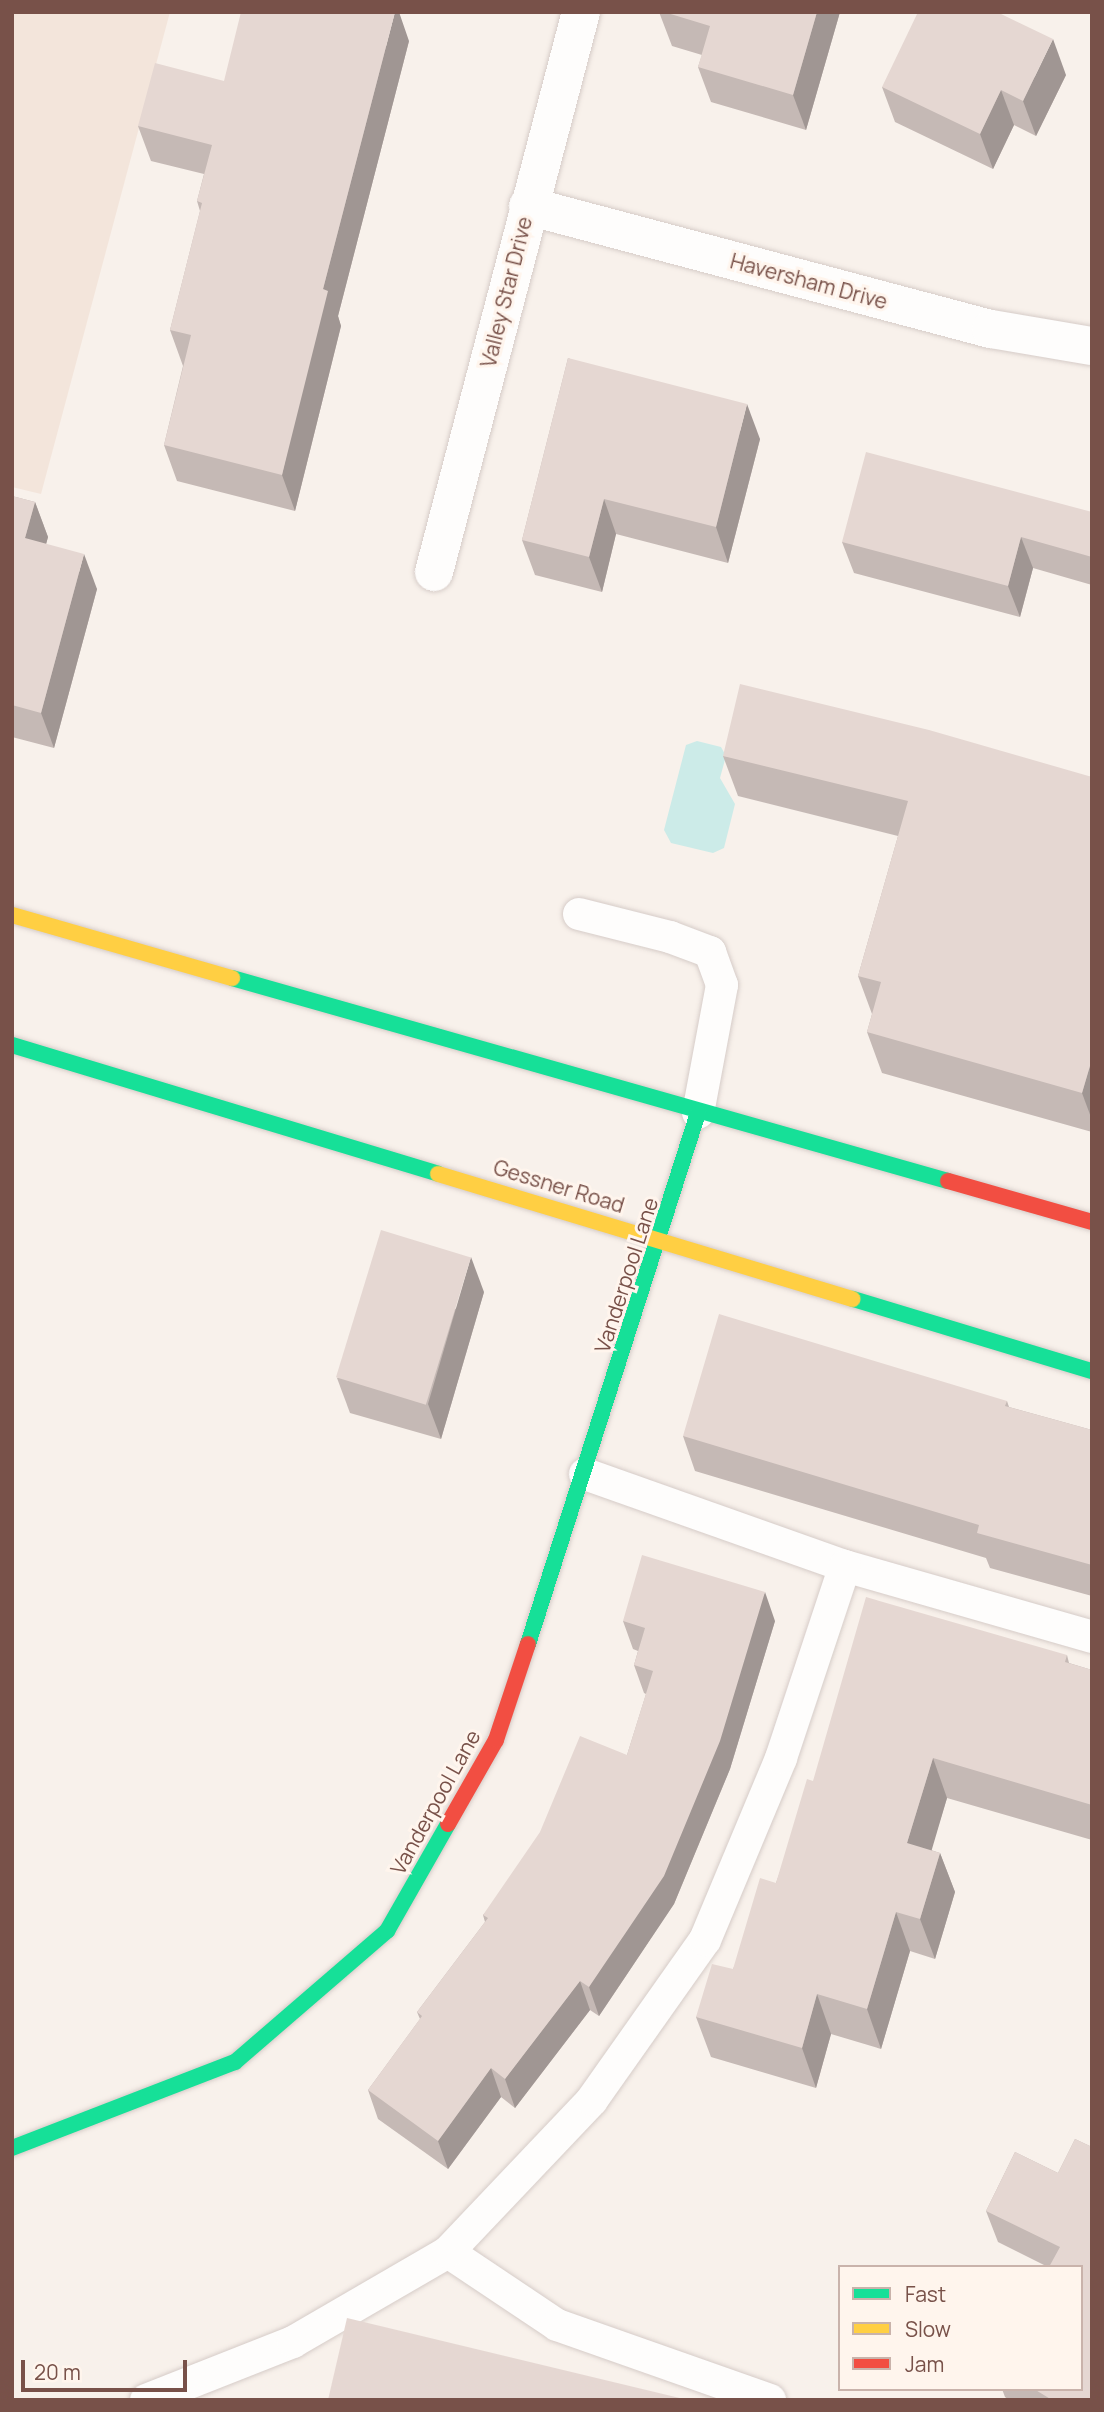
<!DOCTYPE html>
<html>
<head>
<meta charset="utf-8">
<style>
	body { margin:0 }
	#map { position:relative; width:1104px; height:2412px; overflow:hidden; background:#f8f1eb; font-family:Manrope,sans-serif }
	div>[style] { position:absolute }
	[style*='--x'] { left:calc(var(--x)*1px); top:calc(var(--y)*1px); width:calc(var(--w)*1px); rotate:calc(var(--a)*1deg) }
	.residential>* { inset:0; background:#f3e5db }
	.water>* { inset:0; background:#ccebe8 }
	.roads { filter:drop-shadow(0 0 2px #d6ccc8) drop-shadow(0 0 2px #d6ccc8) }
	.lane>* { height:32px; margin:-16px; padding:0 16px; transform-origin:16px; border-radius:16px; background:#fefdfc }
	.street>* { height:38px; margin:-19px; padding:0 19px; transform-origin:19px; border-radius:19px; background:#fefdfc }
	.fast>* { height:16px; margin:-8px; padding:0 8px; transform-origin:8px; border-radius:8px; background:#16e098 }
	.slow>* { height:16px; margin:-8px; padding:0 8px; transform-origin:8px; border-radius:8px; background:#ffcf43 }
	.jam>* { height:16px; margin:-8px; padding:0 8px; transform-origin:8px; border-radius:8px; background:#f24e42 }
	.wall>* { inset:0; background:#c5b9b5 }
	.shaded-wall>* { inset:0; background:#a09693 }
	.building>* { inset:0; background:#e5d7d2; transform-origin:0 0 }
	span { translate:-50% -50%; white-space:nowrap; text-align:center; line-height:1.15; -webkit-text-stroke:6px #fff5ed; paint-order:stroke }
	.street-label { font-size:21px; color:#785149 }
	.frame { position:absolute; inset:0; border:14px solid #785149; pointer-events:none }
	.legend { position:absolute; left:838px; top:2265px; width:245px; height:126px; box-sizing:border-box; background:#fff5ed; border:2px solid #c9b3ab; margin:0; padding:9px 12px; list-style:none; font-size:21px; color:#785149 }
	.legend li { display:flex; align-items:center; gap:14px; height:35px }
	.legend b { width:35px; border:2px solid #c9b3ab }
	.scale { position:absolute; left:21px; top:2360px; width:166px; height:32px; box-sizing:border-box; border:4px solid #785149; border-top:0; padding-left:9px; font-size:21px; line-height:24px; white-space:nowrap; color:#785149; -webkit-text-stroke:5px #fff5ed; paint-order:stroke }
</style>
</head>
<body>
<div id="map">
	<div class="residential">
		<i style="clip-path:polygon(12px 12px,170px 12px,41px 494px,12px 487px)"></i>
	</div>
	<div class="water">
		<i style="clip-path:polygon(697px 741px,721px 747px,726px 756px,720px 778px,735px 804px,724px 848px,713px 853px,671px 843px,664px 830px,686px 745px)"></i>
	</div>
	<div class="roads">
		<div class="lane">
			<i style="--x:579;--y:914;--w:94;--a:14.2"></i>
			<i style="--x:670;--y:937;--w:43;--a:20.6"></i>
			<i style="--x:710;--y:952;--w:35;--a:70"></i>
			<i style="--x:722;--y:985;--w:130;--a:100.6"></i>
			<i style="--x:585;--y:1474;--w:276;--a:19.5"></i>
			<i style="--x:845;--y:1566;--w:257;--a:16"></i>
			<i style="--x:448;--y:2252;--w:131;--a:33.8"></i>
			<i style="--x:557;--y:2325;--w:226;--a:19.4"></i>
			<i style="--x:146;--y:2400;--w:158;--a:-21.5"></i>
			<i style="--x:293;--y:2342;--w:179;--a:-30.1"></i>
			<i style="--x:448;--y:2252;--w:209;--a:-46.5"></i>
			<i style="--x:592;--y:2100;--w:196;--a:-54.8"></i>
			<i style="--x:705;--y:1940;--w:197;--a:-67.3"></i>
			<i style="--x:781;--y:1758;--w:202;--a:-71.6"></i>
		</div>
		<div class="street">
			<i style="--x:528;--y:206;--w:479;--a:14.9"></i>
			<i style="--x:991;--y:329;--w:102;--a:9.6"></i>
			<i style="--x:434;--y:572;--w:579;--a:-75.29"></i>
		</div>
		<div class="fast">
			<i style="--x:232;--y:978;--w:744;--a:15.83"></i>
			<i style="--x:12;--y:1045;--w:445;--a:16.8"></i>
			<i style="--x:853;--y:1299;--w:250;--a:16.8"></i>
			<i style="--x:528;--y:1644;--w:558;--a:-72.25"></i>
			<i style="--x:12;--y:2148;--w:239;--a:-21.1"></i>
			<i style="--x:235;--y:2062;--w:201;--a:-40.8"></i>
			<i style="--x:387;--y:1931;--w:123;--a:-60.3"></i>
		</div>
		<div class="slow">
			<i style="--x:12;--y:915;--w:229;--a:16"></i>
			<i style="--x:438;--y:1174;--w:433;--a:16.8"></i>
		</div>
		<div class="jam">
			<i style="--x:948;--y:1181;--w:150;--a:15.9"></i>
			<i style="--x:448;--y:1824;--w:97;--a:-60.3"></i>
			<i style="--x:496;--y:1740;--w:101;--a:-71.6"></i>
		</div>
	</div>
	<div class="wall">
		<i style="clip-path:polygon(659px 12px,840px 12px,806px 130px,711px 102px,698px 67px,702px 55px,672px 46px)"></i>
		<i style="clip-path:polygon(409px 41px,338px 316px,341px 326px,295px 511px,177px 481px,164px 445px,183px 366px,170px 330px,200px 211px,197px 201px,204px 174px,151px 161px,138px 126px,224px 81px)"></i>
		<i style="clip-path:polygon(1066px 75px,1036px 136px,1014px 125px,993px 169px,895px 122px,882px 87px)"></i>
		<i style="clip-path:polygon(568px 358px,760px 439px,728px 563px,616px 534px,602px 592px,535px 575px,522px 540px)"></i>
		<i style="clip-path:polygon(12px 496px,35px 502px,48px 537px,46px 544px,97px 589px,54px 748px,12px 737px)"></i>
		<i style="clip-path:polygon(1092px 512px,1092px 585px,1033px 568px,1020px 617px,854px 573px,842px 542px)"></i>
		<i style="clip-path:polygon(723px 756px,1092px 777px,1092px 1132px,882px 1073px,867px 1032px,872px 1014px,858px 976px,898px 836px,738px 796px)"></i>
		<i style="clip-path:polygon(484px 1292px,441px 1439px,350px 1413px,337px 1378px)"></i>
		<i style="clip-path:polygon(1007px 1401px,1009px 1407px,1092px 1430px,1092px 1596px,990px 1568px,986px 1558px,695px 1471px,683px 1436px)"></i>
		<i style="clip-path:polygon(623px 1621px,775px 1621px,730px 1769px,674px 1904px,599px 2016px,590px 2010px,515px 2108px,501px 2097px,448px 2169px,378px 2119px,368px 2090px,420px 2019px,417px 2012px,485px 1922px,483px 1915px,627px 1755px,646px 1694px,644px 1693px,634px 1665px,638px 1651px,633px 1649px)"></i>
		<i style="clip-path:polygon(1067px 1655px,1069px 1663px,1092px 1670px,1092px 1840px,947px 1798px,931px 1850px,940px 1853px,955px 1892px,935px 1959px,910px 1951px,881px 2049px,831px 2034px,816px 2088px,711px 2057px,696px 2017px,733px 1969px,776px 1883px,813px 1781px)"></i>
		<i style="clip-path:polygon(1075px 2139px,1092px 2147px,1092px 2400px,1009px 2400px,1005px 2397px,1002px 2389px,1081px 2389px,1081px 2267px,1048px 2267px,998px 2242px,986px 2211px,1015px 2152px,1058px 2173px)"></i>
	</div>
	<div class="shaded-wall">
		<i style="clip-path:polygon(395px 12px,399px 12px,409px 41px,338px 316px,341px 326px,295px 511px,282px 475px,323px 289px)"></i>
		<i style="clip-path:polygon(817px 12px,840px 12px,806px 130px,793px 95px)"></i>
		<i style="clip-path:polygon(1053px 39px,1066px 75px,1036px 136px,1023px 101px)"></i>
		<i style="clip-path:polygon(1001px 90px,1014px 125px,993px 169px,980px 134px)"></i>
		<i style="clip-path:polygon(747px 404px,760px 439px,728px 563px,716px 527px)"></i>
		<i style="clip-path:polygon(604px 499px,616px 534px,602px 592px,589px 557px)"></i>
		<i style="clip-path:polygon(35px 502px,48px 537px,38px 574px,25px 538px)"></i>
		<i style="clip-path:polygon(1021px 537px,1033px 568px,1020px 617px,1008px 586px)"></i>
		<i style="clip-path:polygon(84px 554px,97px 589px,54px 748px,41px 713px)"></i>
		<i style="clip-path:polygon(1092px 1059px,1092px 1120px,1082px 1093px)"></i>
		<i style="clip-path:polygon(471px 1257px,484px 1292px,441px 1439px,428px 1404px)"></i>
		<i style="clip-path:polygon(765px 1592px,775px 1621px,730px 1769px,674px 1904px,599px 2016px,589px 1987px)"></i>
		<i style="clip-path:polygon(933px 1758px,947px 1798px,922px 1883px,907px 1843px)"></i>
		<i style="clip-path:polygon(940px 1853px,955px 1892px,935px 1959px,920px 1919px)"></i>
		<i style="clip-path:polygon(896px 1912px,910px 1951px,881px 2049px,867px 2009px)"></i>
		<i style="clip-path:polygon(580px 1981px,590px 2010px,515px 2108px,505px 2079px)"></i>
		<i style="clip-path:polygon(817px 1994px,831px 2034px,816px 2088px,802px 2048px)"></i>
		<i style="clip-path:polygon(491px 2068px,501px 2097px,448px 2169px,438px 2141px)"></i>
	</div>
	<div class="building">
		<i style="clip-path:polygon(241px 12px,395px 12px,323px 289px,328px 291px,282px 475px,164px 445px,191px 335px,170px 330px,202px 203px,197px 201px,212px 145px,138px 126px,155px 63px,224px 81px)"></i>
		<i style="clip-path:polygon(664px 12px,817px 12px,793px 95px,698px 67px,710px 26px)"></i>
		<i style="clip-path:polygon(918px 12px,997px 12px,1053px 39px,1023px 101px,1001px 90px,980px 134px,882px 87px)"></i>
		<i style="clip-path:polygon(568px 358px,747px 404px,716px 527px,604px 499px,589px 557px,522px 540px)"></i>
		<i style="clip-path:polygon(866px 452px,1092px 512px,1092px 557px,1021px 537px,1008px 586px,842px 542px)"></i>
		<i style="clip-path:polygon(12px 496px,35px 502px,25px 538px,84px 554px,41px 713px,12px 705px)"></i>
		<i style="clip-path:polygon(740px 684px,929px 730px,1092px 777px,1092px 1059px,1082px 1093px,867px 1032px,881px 982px,858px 976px,908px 801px,723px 756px)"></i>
		<i style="left:381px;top:1230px;width:94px;height:154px;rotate:17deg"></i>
		<i style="clip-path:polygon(719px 1314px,1007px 1401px,1005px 1406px,1092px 1430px,1092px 1565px,977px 1533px,979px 1525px,683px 1436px)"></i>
		<i style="clip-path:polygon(642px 1555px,765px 1592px,720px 1741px,664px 1876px,589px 1987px,580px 1981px,505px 2079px,491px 2068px,438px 2141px,368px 2090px,422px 2016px,417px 2012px,488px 1918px,483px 1915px,540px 1832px,580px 1736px,627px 1755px,653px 1671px,634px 1665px,645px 1628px,623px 1621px)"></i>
		<i style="clip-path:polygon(866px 1597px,1067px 1655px,1065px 1662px,1092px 1670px,1092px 1805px,933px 1758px,907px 1843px,940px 1853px,920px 1919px,896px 1912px,867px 2009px,817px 1994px,802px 2048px,696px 2017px,712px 1964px,733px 1969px,760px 1878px,776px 1883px,807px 1779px,813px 1781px)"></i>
		<i style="clip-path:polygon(1075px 2139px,1092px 2147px,1092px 2400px,1052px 2400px,1034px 2389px,1081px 2389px,1081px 2267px,1049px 2267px,1060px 2247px,986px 2211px,1015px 2152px,1058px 2173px)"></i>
		<i style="clip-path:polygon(347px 2318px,688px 2400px,328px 2400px)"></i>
	</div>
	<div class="street-label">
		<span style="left:809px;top:281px;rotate:15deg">Haversham Drive</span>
		<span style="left:506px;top:292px;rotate:-76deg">Valley Star Drive</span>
		<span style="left:559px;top:1186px;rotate:17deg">Gessner Road</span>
		<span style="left:626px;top:1275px;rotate:-72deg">Vanderpool Lane</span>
		<span style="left:435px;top:1802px;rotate:-61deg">Vanderpool Lane</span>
	</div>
	<div class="frame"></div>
	<ul class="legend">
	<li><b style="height:9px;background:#16e098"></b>Fast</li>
	<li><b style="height:9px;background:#ffcf43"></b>Slow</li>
	<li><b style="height:9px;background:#f24e42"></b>Jam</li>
	</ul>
	<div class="scale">20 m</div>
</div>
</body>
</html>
